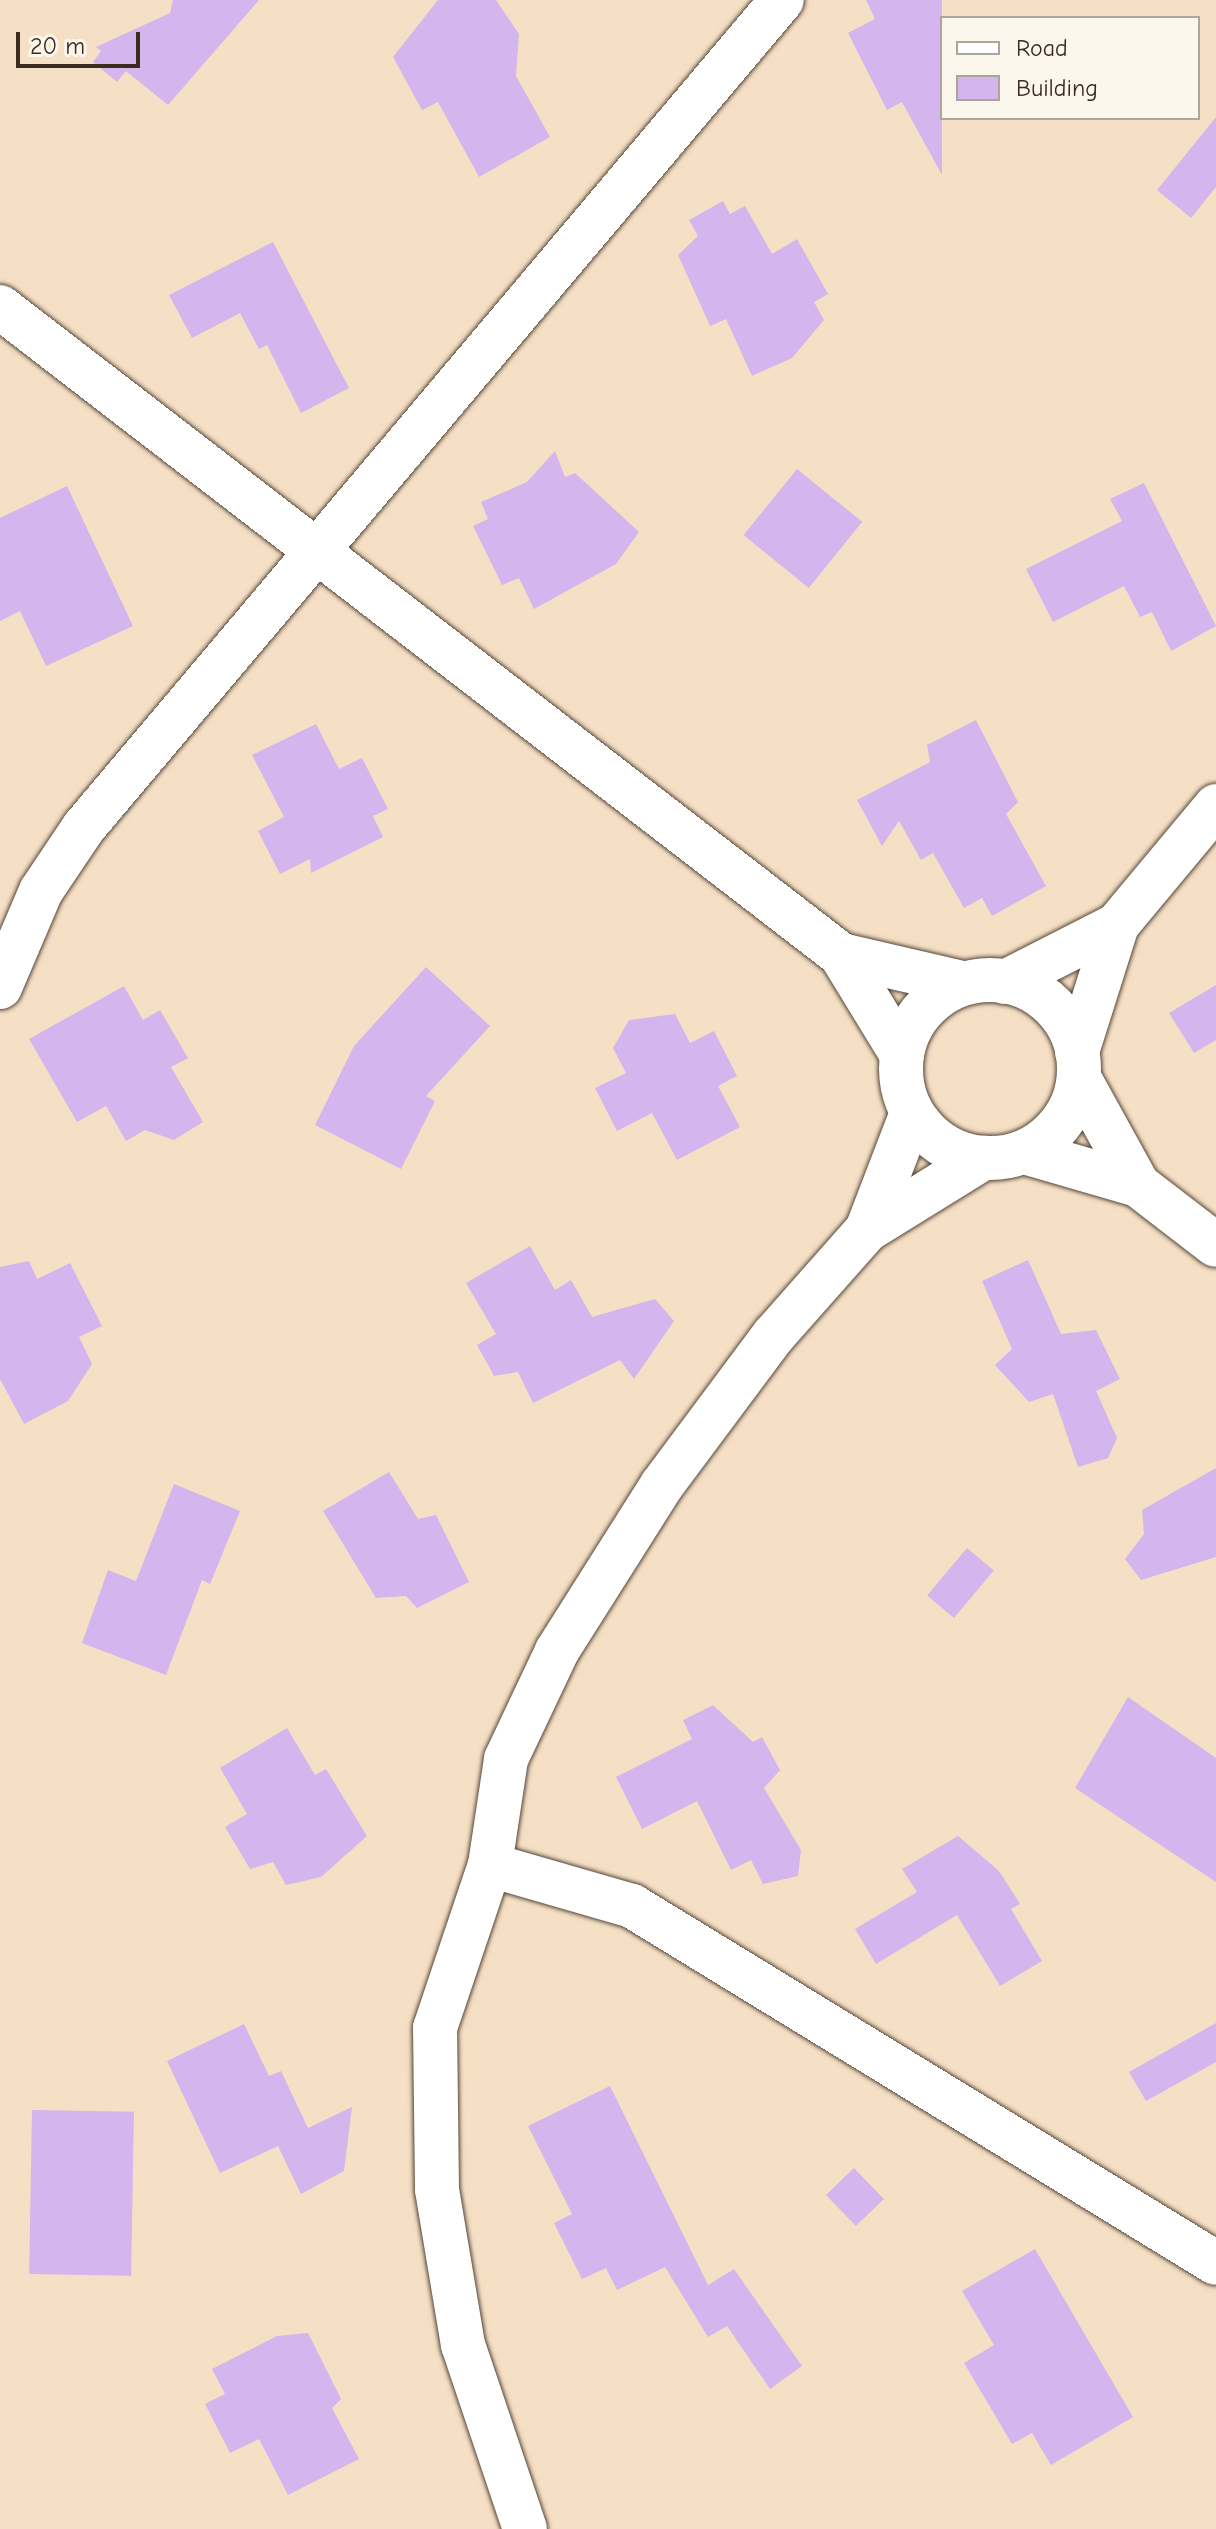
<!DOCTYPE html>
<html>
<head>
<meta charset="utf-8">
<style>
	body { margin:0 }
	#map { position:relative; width:1216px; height:2529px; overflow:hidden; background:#f5e0c5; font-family:"Comic Neue",sans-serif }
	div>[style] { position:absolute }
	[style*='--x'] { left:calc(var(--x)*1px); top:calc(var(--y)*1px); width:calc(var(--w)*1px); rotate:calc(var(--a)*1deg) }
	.building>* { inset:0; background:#d4b5ee; transform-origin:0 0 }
	.roads { filter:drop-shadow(0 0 2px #574537) drop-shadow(0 0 2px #574537) }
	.minor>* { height:44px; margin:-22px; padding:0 22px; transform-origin:22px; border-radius:22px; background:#fff }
	.minor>.ring { margin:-22px; padding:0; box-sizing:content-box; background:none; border:44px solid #fff; border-radius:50% }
	span { translate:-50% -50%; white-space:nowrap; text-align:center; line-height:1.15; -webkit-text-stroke:6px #fbf7ec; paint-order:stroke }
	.legend { position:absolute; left:940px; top:16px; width:260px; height:104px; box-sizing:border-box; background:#fbf7ec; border:2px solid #aea59a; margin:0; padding:10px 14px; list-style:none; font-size:24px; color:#3b2a1e }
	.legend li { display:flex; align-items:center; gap:16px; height:40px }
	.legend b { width:40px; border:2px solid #aea59a }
	.scale { position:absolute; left:16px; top:32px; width:124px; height:36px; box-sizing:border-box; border:4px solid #3b2a1e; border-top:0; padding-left:10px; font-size:24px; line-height:28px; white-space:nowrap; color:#3b2a1e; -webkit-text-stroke:6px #fbf7ec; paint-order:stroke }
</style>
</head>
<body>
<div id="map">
	<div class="building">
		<i style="clip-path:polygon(173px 0,259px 0,168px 105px,126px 71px,117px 82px,93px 62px,101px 51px,96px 47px,170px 13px)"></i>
		<i style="clip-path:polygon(438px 0,496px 0,519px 34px,516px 76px,550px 137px,479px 177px,438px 102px,422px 110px,393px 57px)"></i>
		<i style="clip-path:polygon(866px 0,942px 0,942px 175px,902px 102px,887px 110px,848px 33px,875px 19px)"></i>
		<i style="clip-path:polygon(1216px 117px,1216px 187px,1191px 218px,1157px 190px)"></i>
		<i style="clip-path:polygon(723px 201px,730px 214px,745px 206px,772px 254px,797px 239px,828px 294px,814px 302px,824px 320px,792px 358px,752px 376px,726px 319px,710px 326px,678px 255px,698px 236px,689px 220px)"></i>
		<i style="clip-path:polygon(273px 242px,349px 388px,301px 413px,267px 345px,259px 349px,240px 313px,192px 338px,169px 295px)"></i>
		<i style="clip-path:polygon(555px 451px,565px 477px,575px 473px,639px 532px,616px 564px,534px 609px,519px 578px,502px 585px,473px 526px,488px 519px,481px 502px,527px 482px)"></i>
		<i style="left:797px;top:469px;width:84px;height:85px;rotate:39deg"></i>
		<i style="clip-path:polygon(1144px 483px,1216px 626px,1171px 651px,1152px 612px,1140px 617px,1124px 586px,1053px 622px,1026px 569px,1122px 521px,1110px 499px)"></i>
		<i style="clip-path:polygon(67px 486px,133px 626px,46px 666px,20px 611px,0 621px,0 518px)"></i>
		<i style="clip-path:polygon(976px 720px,1018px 802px,1006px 814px,1046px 886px,992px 916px,982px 898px,964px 908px,933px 853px,921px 860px,899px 821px,882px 846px,857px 800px,930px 762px,927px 745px)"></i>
		<i style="clip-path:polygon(316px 724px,339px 769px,362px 758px,388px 809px,373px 816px,383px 837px,311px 873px,310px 859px,280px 874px,258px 831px,284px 817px,252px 755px)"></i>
		<i style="clip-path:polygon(426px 967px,490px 1026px,426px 1096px,435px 1101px,401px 1169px,315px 1125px,354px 1046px)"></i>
		<i style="clip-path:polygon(1216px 985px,1216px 1040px,1194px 1053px,1169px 1013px)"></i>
		<i style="clip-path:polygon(124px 986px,143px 1020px,160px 1010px,188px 1058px,171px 1067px,203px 1122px,174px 1140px,145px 1130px,126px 1141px,106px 1106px,77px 1122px,29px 1039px)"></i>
		<i style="clip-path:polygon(675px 1014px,690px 1043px,714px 1031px,737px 1076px,718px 1086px,740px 1127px,677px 1160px,652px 1113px,617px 1131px,595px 1088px,626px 1073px,613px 1048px,629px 1020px)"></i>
		<i style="clip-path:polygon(530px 1246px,555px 1290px,571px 1280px,592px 1317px,655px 1299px,674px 1321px,634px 1379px,620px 1360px,533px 1403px,518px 1372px,494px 1376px,477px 1345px,496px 1334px,466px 1283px)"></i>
		<i style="clip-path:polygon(1028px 1260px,1061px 1334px,1096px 1330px,1120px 1379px,1096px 1391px,1117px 1438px,1108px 1458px,1078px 1467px,1053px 1394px,1029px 1402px,995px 1365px,1012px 1349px,982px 1281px)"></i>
		<i style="clip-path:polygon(29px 1261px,37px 1279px,70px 1263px,102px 1326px,79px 1337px,92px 1364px,68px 1401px,24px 1424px,0 1379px,0 1267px)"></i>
		<i style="clip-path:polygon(1216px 1468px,1216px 1557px,1141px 1580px,1125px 1559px,1144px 1534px,1142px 1510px)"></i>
		<i style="clip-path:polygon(389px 1472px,418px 1519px,436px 1515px,469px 1582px,417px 1608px,406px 1596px,376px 1598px,323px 1511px)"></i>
		<i style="clip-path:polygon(174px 1484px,240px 1511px,210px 1584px,202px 1580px,166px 1675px,82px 1643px,108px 1570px,136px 1581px)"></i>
		<i style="left:967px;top:1548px;width:35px;height:62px;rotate:40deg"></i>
		<i style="clip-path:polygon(1128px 1697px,1216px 1758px,1216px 1882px,1075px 1788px)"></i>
		<i style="clip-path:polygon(713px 1705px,753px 1742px,762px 1737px,780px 1770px,764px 1788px,801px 1850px,798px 1876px,763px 1884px,751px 1860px,731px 1870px,697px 1801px,642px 1829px,616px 1777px,692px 1739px,683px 1720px)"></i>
		<i style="clip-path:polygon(287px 1728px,315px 1775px,326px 1769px,367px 1836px,321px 1877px,286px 1885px,273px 1862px,250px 1869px,225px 1827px,247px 1814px,220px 1768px)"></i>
		<i style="clip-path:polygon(958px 1836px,999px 1871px,1020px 1904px,1011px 1909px,1042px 1961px,1000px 1986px,957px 1915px,876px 1964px,855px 1929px,917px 1892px,902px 1869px)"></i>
		<i style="clip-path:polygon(1216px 2023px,1216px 2062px,1146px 2101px,1129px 2072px)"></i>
		<i style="clip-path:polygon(244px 2024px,269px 2076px,281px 2071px,308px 2128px,352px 2107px,344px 2171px,301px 2194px,278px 2146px,220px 2173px,167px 2061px)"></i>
		<i style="clip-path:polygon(610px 2086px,708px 2285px,734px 2269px,802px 2366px,770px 2389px,727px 2326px,708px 2337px,665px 2267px,617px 2290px,606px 2268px,582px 2279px,554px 2223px,572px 2214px,528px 2126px)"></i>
		<i style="left:32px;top:2110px;width:102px;height:164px;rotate:1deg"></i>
		<i style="left:854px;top:2168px;width:43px;height:39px;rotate:46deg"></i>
		<i style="clip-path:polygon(1035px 2249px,1133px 2417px,1051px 2465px,1032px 2433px,1012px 2444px,964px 2363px,994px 2345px,962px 2291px)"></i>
		<i style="clip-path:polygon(308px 2333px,341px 2399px,332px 2408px,359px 2459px,288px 2495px,259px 2439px,230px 2453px,205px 2404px,225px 2394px,212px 2369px,277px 2336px)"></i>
	</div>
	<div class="roads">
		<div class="minor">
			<i style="--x:0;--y:307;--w:1062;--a:37.61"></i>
			<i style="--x:841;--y:955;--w:117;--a:58.6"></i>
			<i style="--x:841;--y:955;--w:124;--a:13"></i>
			<i class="ring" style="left:901px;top:980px;width:134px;height:134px"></i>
			<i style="--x:1005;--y:982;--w:126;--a:-27"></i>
			<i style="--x:0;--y:987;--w:104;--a:-66.9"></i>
			<i style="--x:41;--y:891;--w:77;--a:-56.1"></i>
			<i style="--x:84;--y:827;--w:1082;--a:-49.84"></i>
			<i style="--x:1077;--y:1052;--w:133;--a:-72.5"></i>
			<i style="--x:1117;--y:925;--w:155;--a:-50.2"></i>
			<i style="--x:1079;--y:1078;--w:122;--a:61.1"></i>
			<i style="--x:1028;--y:1153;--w:115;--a:16.2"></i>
			<i style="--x:1138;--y:1185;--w:98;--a:37.6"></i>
			<i style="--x:867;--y:1230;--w:125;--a:-69"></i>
			<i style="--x:490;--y:1865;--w:148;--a:16.1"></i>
			<i style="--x:632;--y:1906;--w:684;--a:31.44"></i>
			<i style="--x:525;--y:2529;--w:194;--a:-108.6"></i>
			<i style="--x:463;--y:2345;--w:158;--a:-99.5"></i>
			<i style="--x:437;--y:2189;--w:161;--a:-90.7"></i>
			<i style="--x:435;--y:2028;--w:172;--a:-71.4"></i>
			<i style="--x:490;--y:1865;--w:107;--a:-81.4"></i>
			<i style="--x:506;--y:1759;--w:119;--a:-64.7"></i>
			<i style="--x:557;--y:1651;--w:196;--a:-57.7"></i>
			<i style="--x:662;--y:1485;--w:187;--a:-53.3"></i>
			<i style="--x:774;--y:1335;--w:140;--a:-48.5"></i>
			<i style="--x:867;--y:1230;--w:137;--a:-31.8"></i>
		</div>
	</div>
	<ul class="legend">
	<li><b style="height:10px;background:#fff"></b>Road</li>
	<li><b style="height:22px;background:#d4b5ee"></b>Building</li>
	</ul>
	<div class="scale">20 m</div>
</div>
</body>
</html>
